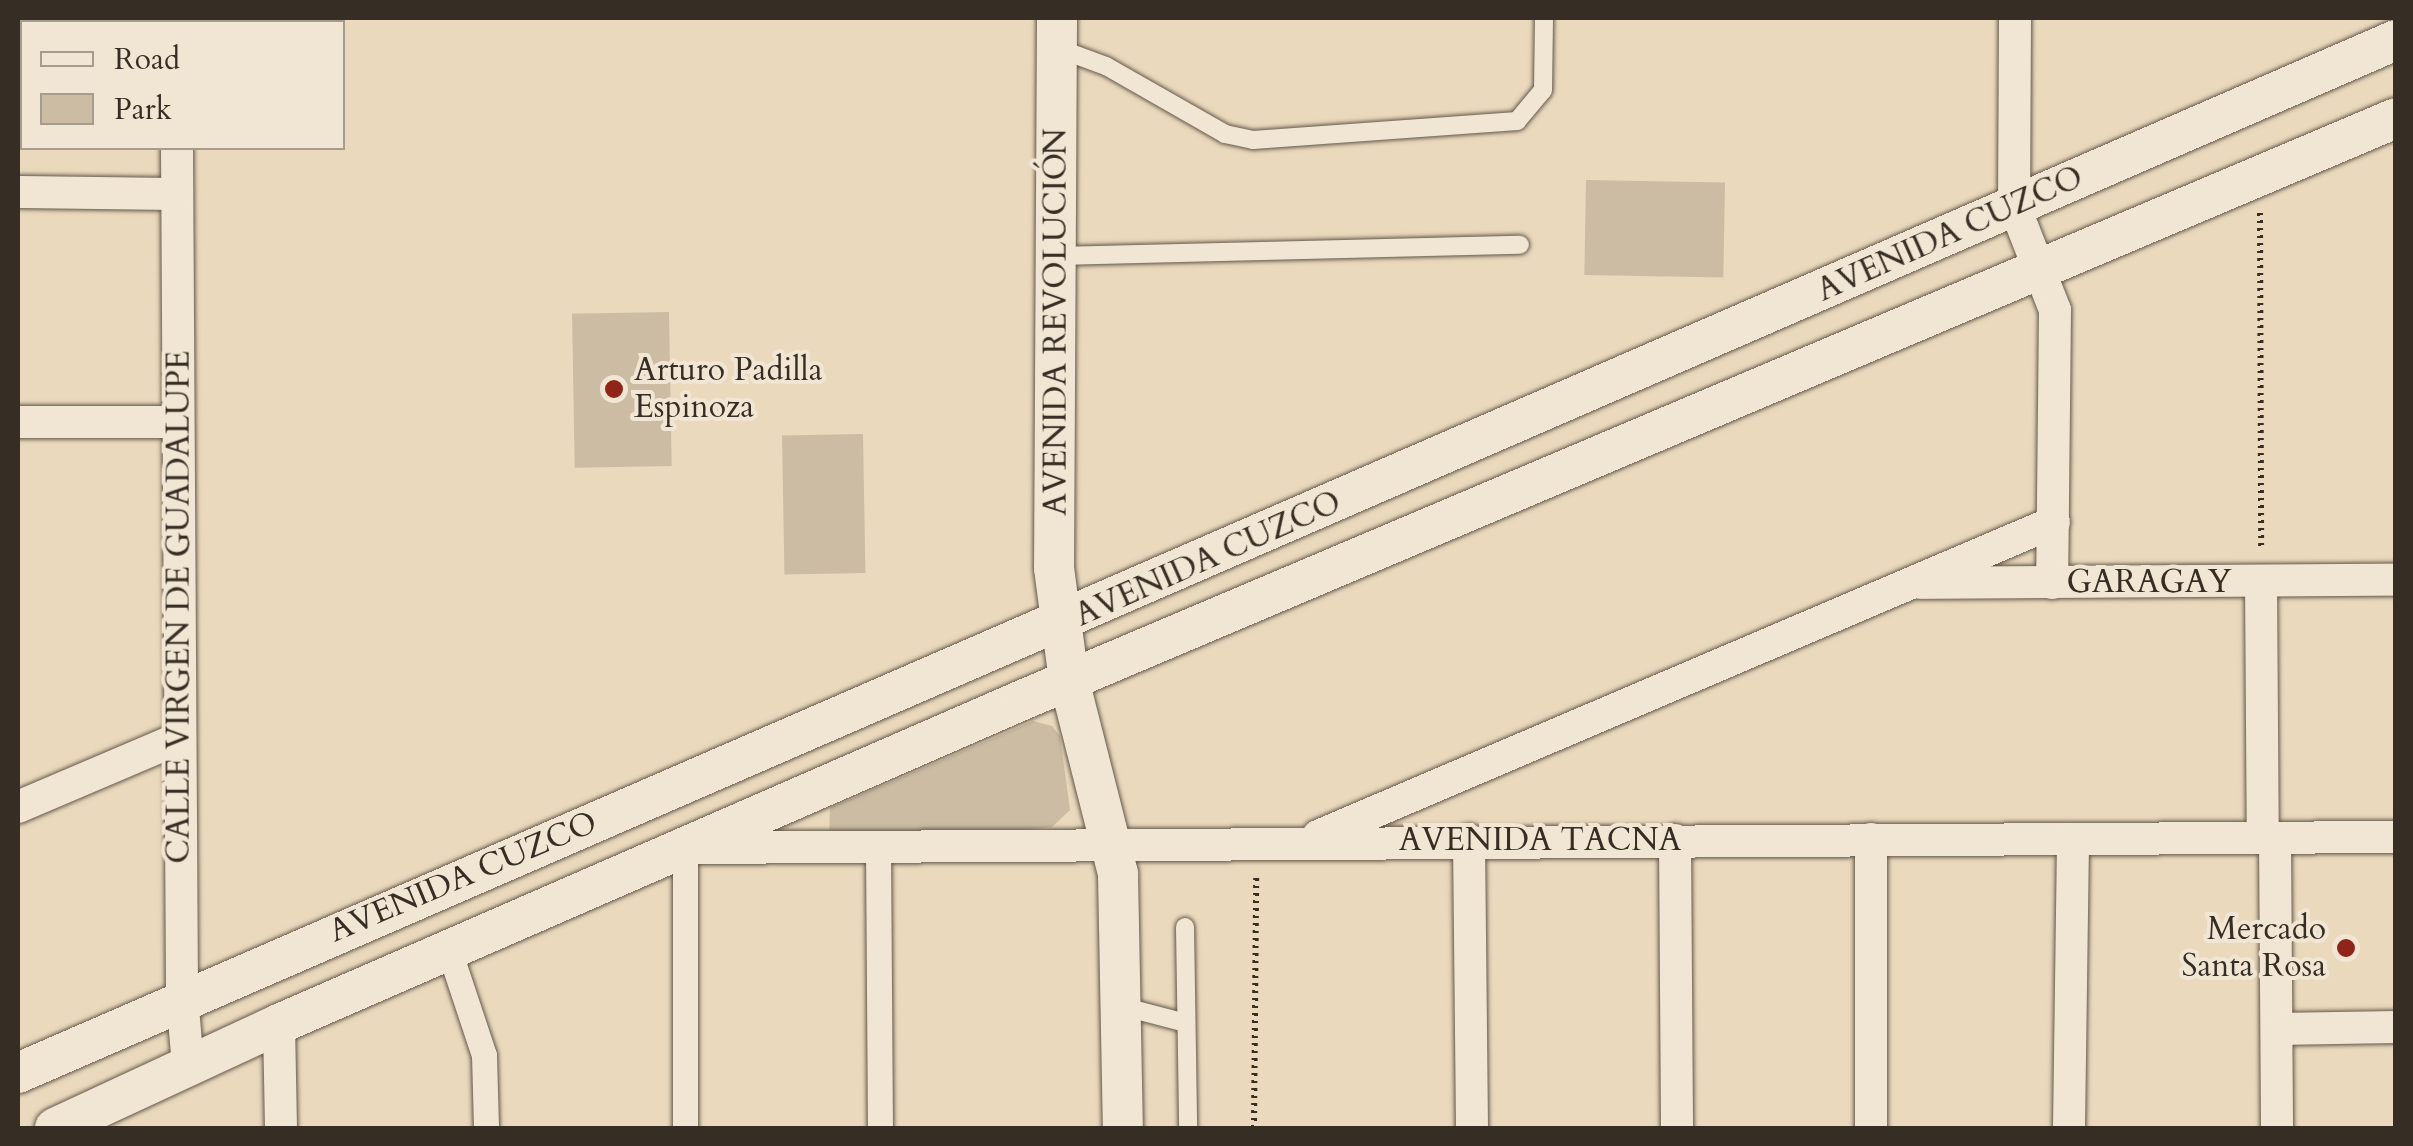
<!DOCTYPE html>
<html>
<head>
<meta charset="utf-8">
<style>
	body { margin:0 }
	#map { position:relative; width:2413px; height:1146px; overflow:hidden; background:#ead9bd; font-family:Cardo,serif }
	div>[style] { position:absolute }
	[style*='--x'] { left:calc(var(--x)*1px); top:calc(var(--y)*1px); width:calc(var(--w)*1px); rotate:calc(var(--a)*1deg) }
	.green>* { inset:0; background:#cbbca3; transform-origin:0 0 }
	.path>* { height:6px; margin-top:-3px; transform-origin:0; background:repeating-linear-gradient(90deg,#362d24 0 2.5px,transparent 0 7.5px) }
	.roads { filter:drop-shadow(0 0 2px #63584a) drop-shadow(0 0 2px #63584a) }
	.service>* { height:18px; margin:-9px; padding:0 9px; transform-origin:9px; border-radius:9px; background:#f1e6d4 }
	.pedestrian>* { height:25px; margin:-12.5px; padding:0 12.5px; transform-origin:12.5px; border-radius:12.5px; background:#f1e6d4 }
	.minor>* { height:32px; margin:-16px; padding:0 16px; transform-origin:16px; border-radius:16px; background:#f1e6d4 }
	.tertiary>* { height:40px; margin:-20px; padding:0 20px; transform-origin:20px; border-radius:20px; background:#f1e6d4 }
	.dots>* { width:28px; height:28px; translate:-50% -50%; box-sizing:border-box; border:5px solid #f1e6d4; border-radius:50% }
	span { translate:-50% -50%; white-space:nowrap; text-align:center; line-height:1.15; -webkit-text-stroke:8px #f1e6d4; paint-order:stroke }
	.street-label { font-size:32px; color:#362d24 }
	.poi-label { font-size:32px; color:#362d24 }
	.left { translate:0 -50%; text-align:left }
	.right { translate:-100% -50%; text-align:right }
	.frame { position:absolute; inset:0; border:20px solid #362d24; pointer-events:none }
	.legend { position:absolute; left:20px; top:20px; width:325px; height:130px; box-sizing:border-box; background:#f1e6d4; border:2px solid #a69c8e; margin:0; padding:12px 18px; list-style:none; font-size:30px; color:#362d24 }
	.legend li { display:flex; align-items:center; gap:20px; height:50px }
	.legend b { width:50px; border:2px solid #a69c8e }
</style>
</head>
<body>
<div id="map">
	<div class="green">
		<i style="left:1586px;top:180px;width:139px;height:95px;rotate:1deg"></i>
		<i style="left:669px;top:312px;width:154px;height:97px;rotate:89deg"></i>
		<i style="left:863px;top:434px;width:139px;height:81px;rotate:89deg"></i>
		<i style="clip-path:polygon(1033px 721px,1052px 726px,1060px 736px,1070px 810px,1052px 827px,837px 848px,829px 840px,830px 808px)"></i>
	</div>
	<div class="path">
		<i style="--x:2260;--y:213;--w:337;--a:89.8"></i>
		<i style="--x:1254;--y:1128;--w:253;--a:-89.5"></i>
	</div>
	<div class="roads">
		<div class="service">
			<i style="--x:1057;--y:48;--w:52;--a:20.2"></i>
			<i style="--x:1106;--y:66;--w:137;--a:29.7"></i>
			<i style="--x:1225;--y:134;--w:29;--a:12"></i>
			<i style="--x:1253;--y:140;--w:265;--a:-4.1"></i>
			<i style="--x:1517;--y:121;--w:40;--a:-50"></i>
			<i style="--x:1543;--y:90;--w:72;--a:-89.2"></i>
			<i style="--x:1056;--y:256;--w:464;--a:-1.4"></i>
			<i style="--x:1185;--y:927;--w:201;--a:89.1"></i>
			<i style="--x:1121;--y:1006;--w:67;--a:14.7"></i>
		</div>
		<div class="pedestrian">
			<i style="--x:878;--y:846;--w:282;--a:89.6"></i>
			<i style="--x:449;--y:950;--w:111;--a:71.6"></i>
			<i style="--x:484;--y:1055;--w:73;--a:88.4"></i>
			<i style="--x:685;--y:1128;--w:280;--a:-90"></i>
		</div>
		<div class="minor">
			<i style="--x:176;--y:18;--w:4;--a:90"></i>
			<i style="--x:2015;--y:18;--w:187;--a:90.3"></i>
			<i style="--x:2014;--y:205;--w:113;--a:68.7"></i>
			<i style="--x:2055;--y:310;--w:273;--a:90.6"></i>
			<i style="--x:177;--y:148;--w:848;--a:89.66"></i>
			<i style="--x:182;--y:996;--w:70;--a:85.1"></i>
			<i style="--x:18;--y:192;--w:159;--a:0.7"></i>
			<i style="--x:18;--y:422;--w:160;--a:0"></i>
			<i style="--x:2261;--y:581;--w:257;--a:89.6"></i>
			<i style="--x:1921;--y:583;--w:475;--a:-0.4"></i>
			<i style="--x:18;--y:807;--w:176;--a:-23.1"></i>
			<i style="--x:1318;--y:836;--w:800;--a:-23.1"></i>
			<i style="--x:2275;--y:838;--w:290;--a:89.6"></i>
			<i style="--x:1871;--y:839;--w:289;--a:90"></i>
			<i style="--x:1469;--y:840;--w:288;--a:89.4"></i>
			<i style="--x:1675;--y:840;--w:288;--a:89.6"></i>
			<i style="--x:690;--y:848;--w:1706;--a:-0.37"></i>
			<i style="--x:279;--y:1024;--w:104;--a:88.9"></i>
			<i style="--x:2277;--y:1029;--w:119;--a:-1"></i>
			<i style="--x:2069;--y:1128;--w:289;--a:-89.2"></i>
		</div>
		<div class="tertiary">
			<i style="--x:1057;--y:18;--w:550;--a:90.31"></i>
			<i style="--x:1054;--y:568;--w:113;--a:82.4"></i>
			<i style="--x:1069;--y:680;--w:200;--a:75.8"></i>
			<i style="--x:1118;--y:874;--w:254;--a:88.9"></i>
			<i style="--x:18;--y:1073;--w:2593;--a:-23.48"></i>
			<i style="--x:55;--y:1128;--w:247;--a:-24.9"></i>
			<i style="--x:279;--y:1024;--w:808;--a:-23.55"></i>
			<i style="--x:1020;--y:701;--w:1494;--a:-22.96"></i>
		</div>
	</div>
	<div class="dots">
		<i style="left:614px;top:389px;background:#8f2418"></i>
		<i style="left:2346px;top:948px;background:#8f2418"></i>
	</div>
	<div class="street-label">
		<span style="left:1950px;top:234px;rotate:-24deg">AVENIDA CUZCO</span>
		<span style="left:1056px;top:322px;rotate:-90deg">AVENIDA REVOLUCIÓN</span>
		<span style="left:1208px;top:559px;rotate:-24deg">AVENIDA CUZCO</span>
		<span style="left:2149px;top:582px">GARAGAY</span>
		<span style="left:179px;top:607px;rotate:-90deg">CALLE VIRGEN DE GUADALUPE</span>
		<span style="left:1540px;top:840px">AVENIDA TACNA</span>
		<span style="left:463px;top:877px;rotate:-23deg">AVENIDA CUZCO</span>
	</div>
	<div class="poi-label">
		<span class="left" style="left:634px;top:389px">Arturo Padilla<br>Espinoza</span>
		<span class="right" style="left:2326px;top:948px">Mercado<br>Santa Rosa</span>
	</div>
	<div class="frame"></div>
	<ul class="legend">
	<li><b style="height:12px;background:#f1e6d4"></b>Road</li>
	<li><b style="height:28px;background:#cbbca3"></b>Park</li>
	</ul>
</div>
</body>
</html>
